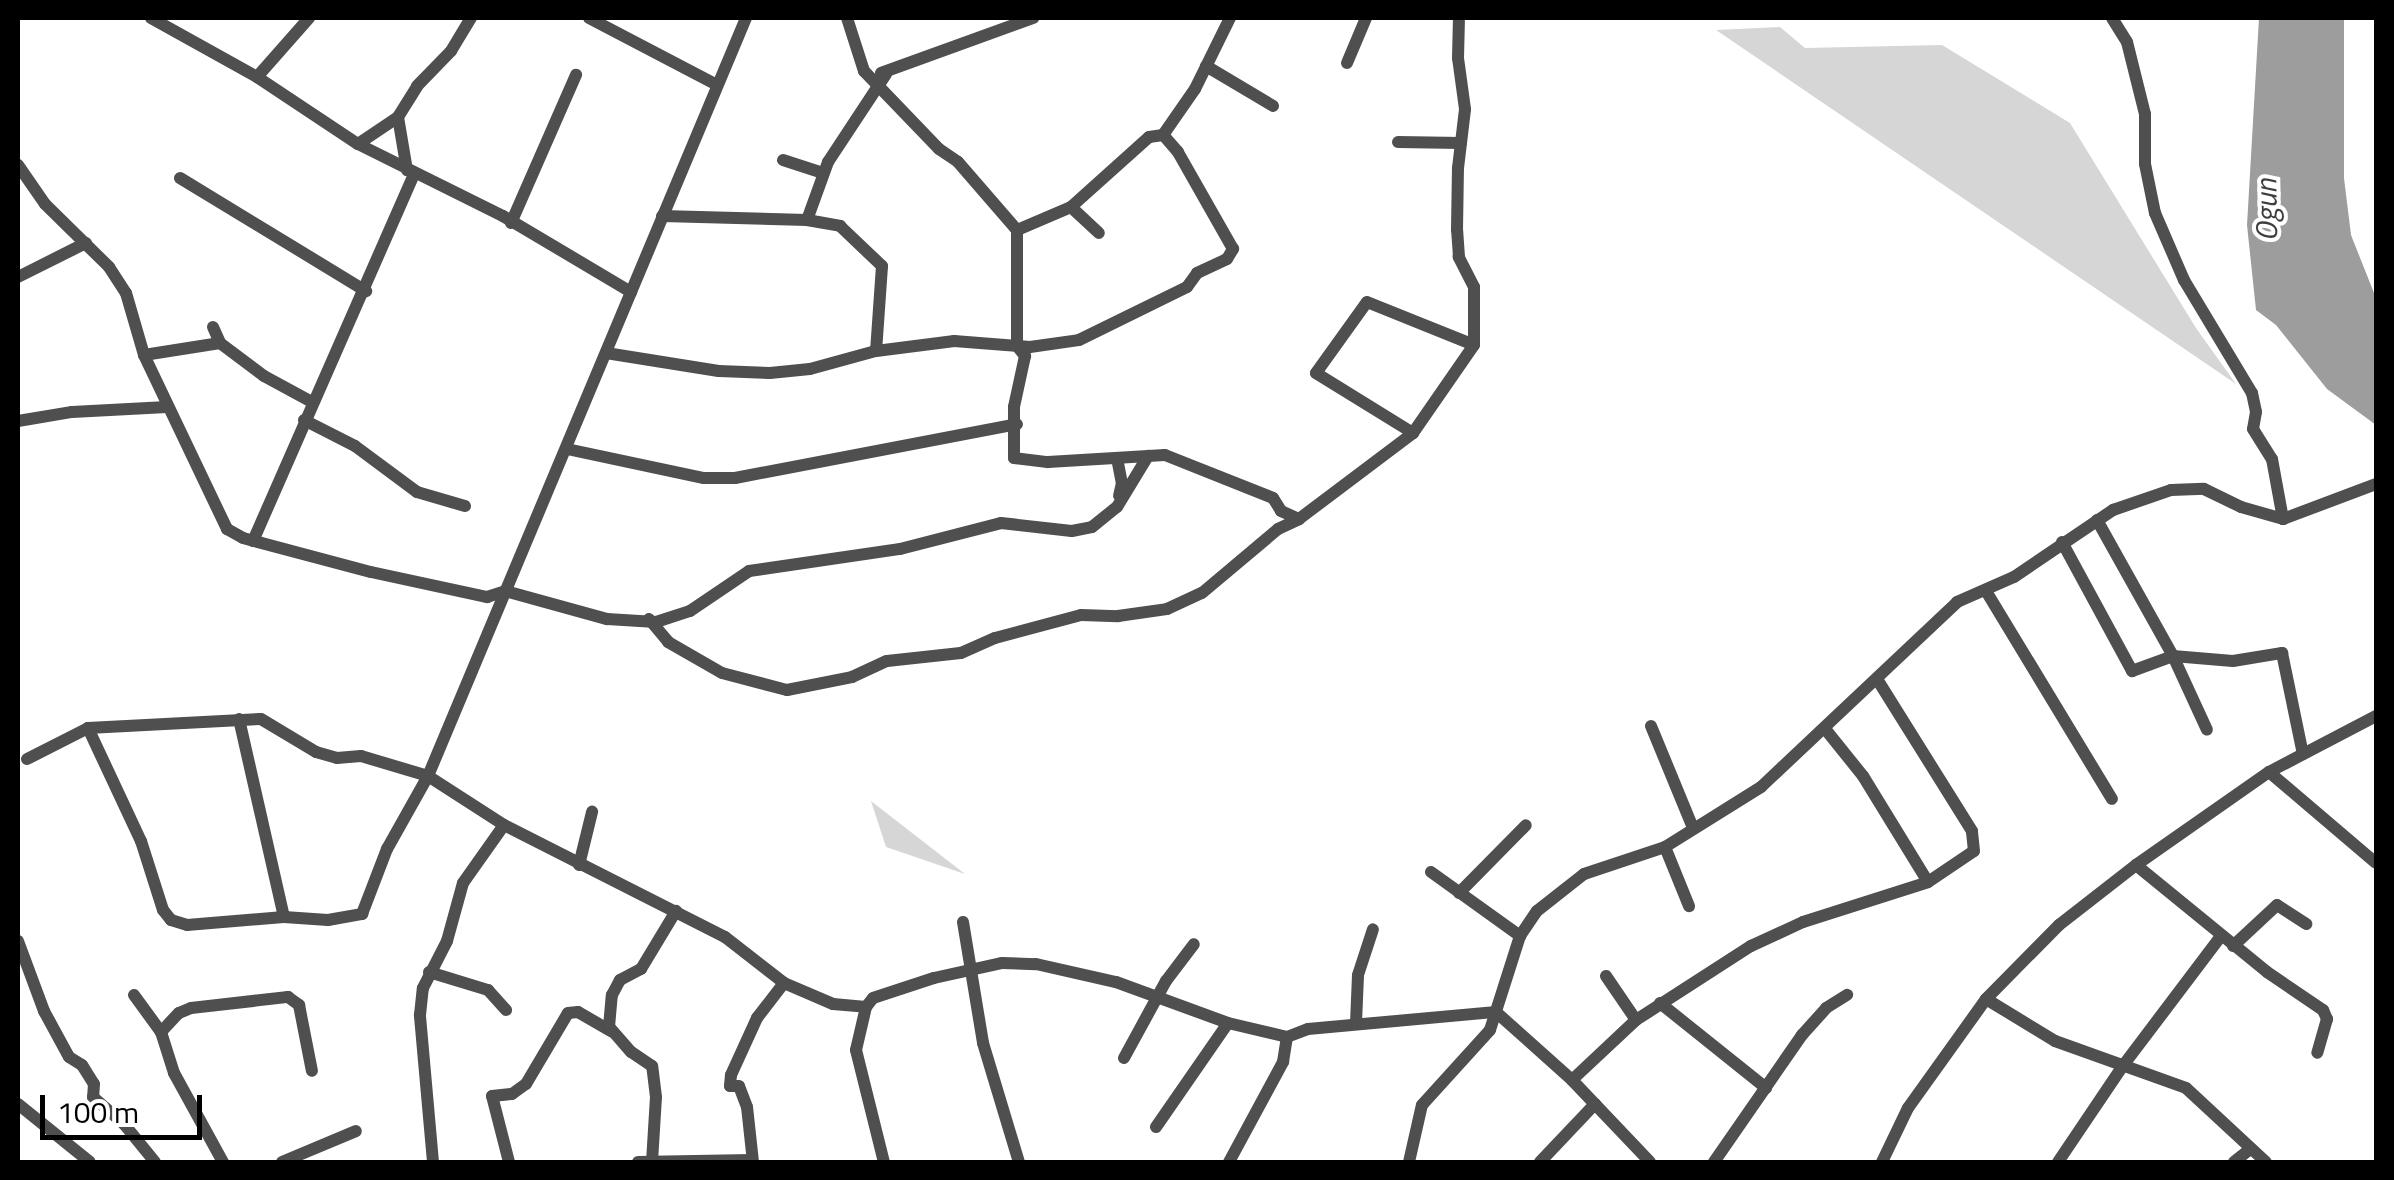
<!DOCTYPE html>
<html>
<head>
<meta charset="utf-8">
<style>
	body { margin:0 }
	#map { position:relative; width:2394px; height:1180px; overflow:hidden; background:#fff; font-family:"Titillium Web",sans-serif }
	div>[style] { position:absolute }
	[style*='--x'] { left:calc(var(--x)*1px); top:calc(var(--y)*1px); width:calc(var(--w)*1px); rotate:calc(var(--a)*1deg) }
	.green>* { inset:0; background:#d6d6d6 }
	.water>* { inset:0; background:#9d9d9d }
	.minor>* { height:12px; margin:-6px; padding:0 6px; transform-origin:6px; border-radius:6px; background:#4f4f4f }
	span { translate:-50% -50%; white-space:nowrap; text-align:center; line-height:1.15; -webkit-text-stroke:8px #fff; paint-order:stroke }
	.water-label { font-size:30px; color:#3e3e3e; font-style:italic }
	.frame { position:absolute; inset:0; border:20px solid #000; pointer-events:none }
	.scale { position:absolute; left:40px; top:1095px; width:162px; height:45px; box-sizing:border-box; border:5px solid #000; border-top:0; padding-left:12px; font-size:30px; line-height:35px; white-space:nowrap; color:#000; -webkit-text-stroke:8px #fff; paint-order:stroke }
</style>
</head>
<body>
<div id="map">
	<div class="green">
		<i style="clip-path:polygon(1780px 27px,1805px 48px,1942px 45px,2070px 123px,2196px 328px,2236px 384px,1716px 30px)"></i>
		<i style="clip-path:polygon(871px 801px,965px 874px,886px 847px)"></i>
	</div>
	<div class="water">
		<i style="clip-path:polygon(2259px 18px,2344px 18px,2344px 178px,2351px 235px,2376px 298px,2376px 425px,2327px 389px,2276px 325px,2256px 310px,2247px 225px)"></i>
	</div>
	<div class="minor">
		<i style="--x:151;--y:18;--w:121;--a:29.1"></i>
		<i style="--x:257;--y:77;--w:121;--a:33.6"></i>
		<i style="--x:358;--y:144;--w:162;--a:26.4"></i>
		<i style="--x:503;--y:216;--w:149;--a:30.7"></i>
		<i style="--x:589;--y:18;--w:144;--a:27.6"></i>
		<i style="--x:847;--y:18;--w:56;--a:72.2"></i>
		<i style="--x:864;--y:71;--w:108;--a:46.1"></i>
		<i style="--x:939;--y:149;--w:23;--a:34"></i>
		<i style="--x:958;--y:162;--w:90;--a:49.1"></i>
		<i style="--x:1017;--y:230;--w:116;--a:90"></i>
		<i style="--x:1017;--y:346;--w:13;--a:51"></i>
		<i style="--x:1025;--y:356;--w:52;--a:102.2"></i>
		<i style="--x:1014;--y:407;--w:51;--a:90"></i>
		<i style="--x:1014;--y:458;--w:34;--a:7"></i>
		<i style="--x:1048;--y:462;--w:117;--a:-3.4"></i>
		<i style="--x:1165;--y:455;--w:116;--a:21.7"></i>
		<i style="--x:1273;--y:498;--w:15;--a:58"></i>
		<i style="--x:1281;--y:511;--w:20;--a:24"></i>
		<i style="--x:2112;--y:18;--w:28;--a:58"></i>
		<i style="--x:2127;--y:42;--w:74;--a:76"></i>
		<i style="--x:2145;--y:114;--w:50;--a:90"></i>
		<i style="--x:2145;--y:164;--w:50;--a:78.5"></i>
		<i style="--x:2155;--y:213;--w:73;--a:66.6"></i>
		<i style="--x:2184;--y:280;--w:132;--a:59"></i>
		<i style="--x:2252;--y:393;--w:19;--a:78"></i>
		<i style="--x:2256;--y:412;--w:17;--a:100"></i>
		<i style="--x:2253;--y:429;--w:36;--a:58"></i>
		<i style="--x:2272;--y:459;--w:61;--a:79.6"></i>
		<i style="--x:1347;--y:63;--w:49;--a:-67.1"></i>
		<i style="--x:1206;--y:66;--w:78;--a:30.8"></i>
		<i style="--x:881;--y:73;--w:162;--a:-19.9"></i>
		<i style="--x:257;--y:77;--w:79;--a:-48.6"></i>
		<i style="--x:398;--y:117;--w:54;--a:80.4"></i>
		<i style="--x:1163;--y:135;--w:56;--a:-55.2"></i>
		<i style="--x:1195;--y:89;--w:79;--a:-63.8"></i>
		<i style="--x:1398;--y:142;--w:63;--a:0.9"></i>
		<i style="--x:358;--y:144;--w:48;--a:-34"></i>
		<i style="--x:398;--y:117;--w:36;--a:-58"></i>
		<i style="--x:417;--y:86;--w:49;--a:-45.8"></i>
		<i style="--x:451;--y:51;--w:39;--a:-59"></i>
		<i style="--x:783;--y:160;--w:42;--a:18"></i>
		<i style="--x:18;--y:165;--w:47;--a:55.3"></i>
		<i style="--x:45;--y:204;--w:90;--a:44.5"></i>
		<i style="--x:109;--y:267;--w:31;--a:57"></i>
		<i style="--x:126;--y:293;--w:65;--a:73.8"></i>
		<i style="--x:144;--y:355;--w:193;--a:64.5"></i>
		<i style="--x:227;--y:529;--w:18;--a:29"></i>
		<i style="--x:243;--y:538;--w:132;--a:14.9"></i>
		<i style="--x:371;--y:572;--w:119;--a:12.2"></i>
		<i style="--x:487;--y:597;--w:19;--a:-18"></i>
		<i style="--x:505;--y:591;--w:106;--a:15.4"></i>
		<i style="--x:607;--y:619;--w:49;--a:3.5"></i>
		<i style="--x:656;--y:622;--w:36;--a:-18"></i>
		<i style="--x:690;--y:611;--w:71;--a:-34.1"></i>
		<i style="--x:749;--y:571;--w:153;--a:-8.3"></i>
		<i style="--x:900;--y:549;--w:104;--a:-14.4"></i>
		<i style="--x:1001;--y:523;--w:71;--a:6.4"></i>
		<i style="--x:1072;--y:531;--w:20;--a:-11"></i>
		<i style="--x:1092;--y:527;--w:32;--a:-39"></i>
		<i style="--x:1117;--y:507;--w:60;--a:-58.7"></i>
		<i style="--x:180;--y:178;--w:218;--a:31.3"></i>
		<i style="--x:1071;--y:207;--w:38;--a:43"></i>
		<i style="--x:662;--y:216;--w:145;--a:1.6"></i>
		<i style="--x:807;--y:220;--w:62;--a:-70.1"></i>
		<i style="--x:828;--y:162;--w:105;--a:-56.6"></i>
		<i style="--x:807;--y:220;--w:34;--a:10"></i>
		<i style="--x:840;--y:226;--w:58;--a:43.6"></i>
		<i style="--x:882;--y:266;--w:85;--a:94"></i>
		<i style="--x:511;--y:223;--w:162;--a:-66.3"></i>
		<i style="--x:18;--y:277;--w:76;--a:-26.6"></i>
		<i style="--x:213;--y:327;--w:17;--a:66"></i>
		<i style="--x:220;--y:343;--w:55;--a:36.9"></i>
		<i style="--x:264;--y:376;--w:55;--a:28.4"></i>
		<i style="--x:606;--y:353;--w:114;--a:9.1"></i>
		<i style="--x:719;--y:371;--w:51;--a:2.2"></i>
		<i style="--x:770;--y:373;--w:40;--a:-5.7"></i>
		<i style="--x:810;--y:369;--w:68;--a:-15.3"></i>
		<i style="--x:876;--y:351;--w:79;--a:-7.3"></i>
		<i style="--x:954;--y:341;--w:76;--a:4.5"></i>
		<i style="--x:1030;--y:347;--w:49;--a:-8.1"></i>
		<i style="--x:1079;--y:340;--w:120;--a:-26.1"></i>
		<i style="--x:1187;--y:287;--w:17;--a:-54"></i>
		<i style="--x:1197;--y:273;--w:33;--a:-25"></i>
		<i style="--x:1227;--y:259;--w:12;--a:-59"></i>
		<i style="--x:1233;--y:249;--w:112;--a:-119.6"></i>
		<i style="--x:1178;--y:152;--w:23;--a:-131"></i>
		<i style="--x:1163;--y:135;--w:14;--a:172"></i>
		<i style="--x:1149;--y:137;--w:105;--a:138.1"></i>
		<i style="--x:1071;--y:207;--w:59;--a:156.9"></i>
		<i style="--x:144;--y:355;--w:77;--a:-9"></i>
		<i style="--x:304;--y:420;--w:57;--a:27"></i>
		<i style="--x:355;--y:446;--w:77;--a:36.6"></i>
		<i style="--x:417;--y:492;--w:50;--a:16.3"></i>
		<i style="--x:18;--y:421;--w:55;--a:-9.5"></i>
		<i style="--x:72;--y:412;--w:95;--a:-3"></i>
		<i style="--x:1413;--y:433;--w:114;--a:-148.3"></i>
		<i style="--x:1316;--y:373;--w:87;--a:-54.3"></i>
		<i style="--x:1367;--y:302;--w:115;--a:21.9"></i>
		<i style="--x:567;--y:449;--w:140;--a:12"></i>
		<i style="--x:704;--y:478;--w:31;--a:0"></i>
		<i style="--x:735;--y:478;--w:287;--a:-10.8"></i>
		<i style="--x:1117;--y:458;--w:25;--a:79"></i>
		<i style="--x:1122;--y:483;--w:13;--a:103"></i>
		<i style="--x:2097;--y:520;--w:156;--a:60.8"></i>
		<i style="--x:2173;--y:656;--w:81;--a:65.3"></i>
		<i style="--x:253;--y:541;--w:401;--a:-66.3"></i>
		<i style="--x:2062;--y:542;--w:147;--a:61.5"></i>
		<i style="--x:2132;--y:671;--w:44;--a:-20.1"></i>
		<i style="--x:2173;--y:656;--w:60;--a:4.8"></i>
		<i style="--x:2233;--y:661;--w:50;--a:-9.3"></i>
		<i style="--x:2282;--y:653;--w:103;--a:78.3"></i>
		<i style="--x:1986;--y:591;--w:243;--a:58.8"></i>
		<i style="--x:649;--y:619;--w:30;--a:50"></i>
		<i style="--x:668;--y:642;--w:62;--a:29.9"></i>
		<i style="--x:722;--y:673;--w:67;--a:14.7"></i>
		<i style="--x:787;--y:690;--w:66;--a:-11.3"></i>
		<i style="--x:852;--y:677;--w:38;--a:-25"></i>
		<i style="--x:887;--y:661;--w:74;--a:-6.2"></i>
		<i style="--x:961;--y:653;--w:37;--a:-24"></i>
		<i style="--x:995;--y:638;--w:89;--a:-15"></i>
		<i style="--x:1081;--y:615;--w:37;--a:2"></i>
		<i style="--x:1118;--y:616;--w:49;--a:-8.1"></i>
		<i style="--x:1167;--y:609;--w:38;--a:-25"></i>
		<i style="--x:1202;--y:593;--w:99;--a:-40.1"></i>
		<i style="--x:1278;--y:529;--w:23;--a:-25"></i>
		<i style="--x:1299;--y:519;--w:143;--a:-37"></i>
		<i style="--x:1413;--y:433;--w:107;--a:-55.3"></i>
		<i style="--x:1474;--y:345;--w:58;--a:-90"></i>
		<i style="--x:1474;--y:287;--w:34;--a:-117"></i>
		<i style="--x:1459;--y:257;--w:27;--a:-94"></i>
		<i style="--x:1457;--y:230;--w:62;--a:-89.1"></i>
		<i style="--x:1458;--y:168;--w:59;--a:-83.2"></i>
		<i style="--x:1465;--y:109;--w:51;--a:-97.8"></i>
		<i style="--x:1458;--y:58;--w:40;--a:-88.6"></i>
		<i style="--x:239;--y:719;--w:203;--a:77.2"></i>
		<i style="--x:1651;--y:726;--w:110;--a:67.6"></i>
		<i style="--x:88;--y:728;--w:125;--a:64.9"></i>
		<i style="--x:141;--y:841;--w:72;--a:72.3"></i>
		<i style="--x:163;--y:910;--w:13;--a:51"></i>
		<i style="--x:171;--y:920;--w:17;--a:17"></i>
		<i style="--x:187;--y:925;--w:97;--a:-4.7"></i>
		<i style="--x:284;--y:917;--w:44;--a:3.9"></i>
		<i style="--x:328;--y:920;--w:35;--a:-10"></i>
		<i style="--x:362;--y:914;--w:70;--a:-69"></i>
		<i style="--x:387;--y:849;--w:84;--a:-60.7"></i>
		<i style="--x:428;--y:776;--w:822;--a:-67.24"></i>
		<i style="--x:1826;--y:730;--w:59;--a:51.2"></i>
		<i style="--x:1863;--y:776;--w:124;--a:58.5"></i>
		<i style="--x:27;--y:759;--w:68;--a:-26.9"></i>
		<i style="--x:88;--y:728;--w:173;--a:-3"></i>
		<i style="--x:261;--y:719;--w:64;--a:31"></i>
		<i style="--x:316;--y:752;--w:22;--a:16"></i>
		<i style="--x:337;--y:758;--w:24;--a:-5"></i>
		<i style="--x:361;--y:756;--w:70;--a:16.6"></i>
		<i style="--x:428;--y:776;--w:90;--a:32.8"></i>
		<i style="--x:504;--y:825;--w:248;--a:26.9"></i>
		<i style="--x:725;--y:937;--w:75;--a:37.9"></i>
		<i style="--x:784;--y:983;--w:53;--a:23.2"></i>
		<i style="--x:833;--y:1004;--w:33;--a:5"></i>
		<i style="--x:866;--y:1007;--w:11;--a:-52"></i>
		<i style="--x:873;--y:998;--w:64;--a:-18.2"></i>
		<i style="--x:934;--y:978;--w:70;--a:-12.4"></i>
		<i style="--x:1002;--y:963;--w:34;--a:2"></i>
		<i style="--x:1036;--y:964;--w:82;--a:12.7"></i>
		<i style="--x:1116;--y:982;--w:119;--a:20.1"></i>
		<i style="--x:1228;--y:1023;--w:61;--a:13.3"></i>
		<i style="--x:1287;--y:1037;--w:22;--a:-21"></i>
		<i style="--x:1308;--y:1029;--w:189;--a:-5.2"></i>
		<i style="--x:1496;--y:1012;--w:102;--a:41.8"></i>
		<i style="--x:1572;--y:1080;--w:113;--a:46.4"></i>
		<i style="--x:2269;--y:772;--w:140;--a:40.4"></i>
		<i style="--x:1665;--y:847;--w:64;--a:67.9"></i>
		<i style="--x:579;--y:865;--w:55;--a:-76.2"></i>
		<i style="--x:2136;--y:865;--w:169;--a:39.2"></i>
		<i style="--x:2267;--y:972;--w:68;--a:34.2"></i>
		<i style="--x:2323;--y:1010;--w:10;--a:66"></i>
		<i style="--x:2327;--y:1019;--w:35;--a:106"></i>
		<i style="--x:1431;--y:872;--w:110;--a:35.7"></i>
		<i style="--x:1459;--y:893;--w:95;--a:-45.4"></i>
		<i style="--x:963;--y:922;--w:123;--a:80.6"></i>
		<i style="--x:983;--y:1043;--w:124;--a:73.2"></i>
		<i style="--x:18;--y:941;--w:75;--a:69.6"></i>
		<i style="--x:44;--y:1011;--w:52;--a:61.5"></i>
		<i style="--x:69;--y:1057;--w:15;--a:32"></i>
		<i style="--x:82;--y:1065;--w:22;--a:58"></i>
		<i style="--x:94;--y:1084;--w:13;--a:94"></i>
		<i style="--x:93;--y:1097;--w:41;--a:41.1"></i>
		<i style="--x:124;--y:1124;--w:49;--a:50.8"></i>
		<i style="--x:2233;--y:946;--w:60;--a:-43"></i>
		<i style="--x:2277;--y:905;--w:35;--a:33"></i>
		<i style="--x:429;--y:972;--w:62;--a:17"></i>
		<i style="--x:488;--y:990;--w:27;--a:48"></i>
		<i style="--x:1606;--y:976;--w:53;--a:55.7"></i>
		<i style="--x:134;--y:995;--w:46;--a:53.9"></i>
		<i style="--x:161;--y:1032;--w:43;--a:72.4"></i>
		<i style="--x:174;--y:1073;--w:102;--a:61.2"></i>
		<i style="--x:1986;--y:999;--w:81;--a:31.3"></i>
		<i style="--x:2055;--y:1041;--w:139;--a:19.7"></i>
		<i style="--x:2186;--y:1088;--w:109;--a:42.8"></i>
		<i style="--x:1660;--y:1003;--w:136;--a:38.7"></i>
		<i style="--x:866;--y:1007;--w:44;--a:103.1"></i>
		<i style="--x:856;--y:1050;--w:115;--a:76"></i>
		<i style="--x:1356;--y:1023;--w:48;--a:-87.6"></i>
		<i style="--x:1358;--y:975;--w:48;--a:-71.9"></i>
		<i style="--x:161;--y:1032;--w:26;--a:-47"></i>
		<i style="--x:179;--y:1013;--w:13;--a:-23"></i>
		<i style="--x:191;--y:1008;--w:98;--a:-6.5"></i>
		<i style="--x:288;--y:997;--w:14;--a:36"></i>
		<i style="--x:299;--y:1005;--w:67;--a:78.9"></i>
		<i style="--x:1124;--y:1058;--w:88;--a:-61.4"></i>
		<i style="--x:1166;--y:981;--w:46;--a:-52.9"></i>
		<i style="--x:1572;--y:1080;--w:88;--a:-43.2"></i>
		<i style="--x:1636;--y:1020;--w:137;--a:-32.8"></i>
		<i style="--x:1751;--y:946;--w:57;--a:-24.8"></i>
		<i style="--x:1803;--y:922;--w:131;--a:-17.7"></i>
		<i style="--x:1928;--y:882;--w:55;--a:-34"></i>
		<i style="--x:1974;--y:851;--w:20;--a:-96"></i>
		<i style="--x:1972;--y:831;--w:179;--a:-122"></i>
		<i style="--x:18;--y:1104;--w:92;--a:38.9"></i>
		<i style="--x:1156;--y:1127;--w:126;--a:-55.3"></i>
		<i style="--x:282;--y:1162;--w:80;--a:-22.7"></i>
		<i style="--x:433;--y:1162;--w:148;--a:-95.1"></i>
		<i style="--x:420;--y:1015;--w:27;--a:-84"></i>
		<i style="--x:423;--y:988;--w:53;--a:-62.9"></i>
		<i style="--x:447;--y:941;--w:60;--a:-74.6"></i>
		<i style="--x:463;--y:883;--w:71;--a:-54.7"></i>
		<i style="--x:509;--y:1162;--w:68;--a:-104.4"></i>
		<i style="--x:492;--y:1096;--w:20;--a:-6"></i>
		<i style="--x:512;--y:1094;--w:17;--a:-36"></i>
		<i style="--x:526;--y:1084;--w:82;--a:-59.4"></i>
		<i style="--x:568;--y:1013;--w:10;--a:-6"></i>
		<i style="--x:578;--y:1012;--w:39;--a:30"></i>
		<i style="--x:638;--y:1162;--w:114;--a:-1"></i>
		<i style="--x:652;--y:1162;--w:65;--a:-86.5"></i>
		<i style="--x:656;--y:1097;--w:31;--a:-97"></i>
		<i style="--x:652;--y:1066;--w:25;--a:-146"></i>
		<i style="--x:631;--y:1052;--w:33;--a:-131"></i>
		<i style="--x:609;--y:1027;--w:32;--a:-85"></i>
		<i style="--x:612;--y:995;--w:17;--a:-62"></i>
		<i style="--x:620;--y:980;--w:24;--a:-28"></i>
		<i style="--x:641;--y:969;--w:68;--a:-58.9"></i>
		<i style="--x:753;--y:1162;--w:55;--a:-96.2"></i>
		<i style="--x:747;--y:1107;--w:22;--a:-111"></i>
		<i style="--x:739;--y:1086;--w:9;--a:180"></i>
		<i style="--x:730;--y:1086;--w:11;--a:-85"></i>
		<i style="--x:731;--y:1075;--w:63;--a:-65.5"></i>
		<i style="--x:757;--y:1018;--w:44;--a:-52.4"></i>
		<i style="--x:1229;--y:1162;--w:114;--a:-61.6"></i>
		<i style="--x:1283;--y:1062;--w:25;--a:-81"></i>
		<i style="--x:1409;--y:1162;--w:58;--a:-77.2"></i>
		<i style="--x:1422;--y:1105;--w:101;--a:-47.8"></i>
		<i style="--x:1490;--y:1030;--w:99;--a:-72.3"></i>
		<i style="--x:1520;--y:936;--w:30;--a:-56"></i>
		<i style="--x:1537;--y:911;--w:60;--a:-38.2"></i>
		<i style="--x:1584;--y:874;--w:85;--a:-18.4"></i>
		<i style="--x:1665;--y:847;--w:113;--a:-32"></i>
		<i style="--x:1761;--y:787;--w:270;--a:-43.3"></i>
		<i style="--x:1957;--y:602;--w:62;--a:-23.7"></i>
		<i style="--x:2014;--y:577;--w:120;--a:-34.1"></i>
		<i style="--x:2113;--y:510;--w:61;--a:-19"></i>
		<i style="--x:2171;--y:490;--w:33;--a:-2"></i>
		<i style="--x:2204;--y:489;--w:41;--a:25.9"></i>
		<i style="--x:2241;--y:507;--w:44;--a:15.9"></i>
		<i style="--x:2283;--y:519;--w:99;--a:-20.6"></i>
		<i style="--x:1540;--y:1162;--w:80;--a:-46.5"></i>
		<i style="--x:1714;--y:1162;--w:155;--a:-55.3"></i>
		<i style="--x:1802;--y:1035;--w:36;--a:-48"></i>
		<i style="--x:1826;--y:1008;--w:25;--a:-32"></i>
		<i style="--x:1882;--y:1162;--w:60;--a:-64.3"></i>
		<i style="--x:1908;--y:1108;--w:134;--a:-54.4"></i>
		<i style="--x:1986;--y:999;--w:104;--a:-45.4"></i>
		<i style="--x:2059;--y:925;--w:98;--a:-37.9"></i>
		<i style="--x:2136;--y:865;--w:162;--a:-35"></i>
		<i style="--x:2269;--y:772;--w:121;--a:-27.6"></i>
		<i style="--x:2058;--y:1162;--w:115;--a:-56"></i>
		<i style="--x:2122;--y:1067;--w:164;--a:-52.9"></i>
		<i style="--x:2234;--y:1162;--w:19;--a:-39"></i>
	</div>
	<div class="water-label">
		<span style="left:2266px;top:210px;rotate:-91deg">Ogun</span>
	</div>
	<div class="frame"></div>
	<div class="scale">100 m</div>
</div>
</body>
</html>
